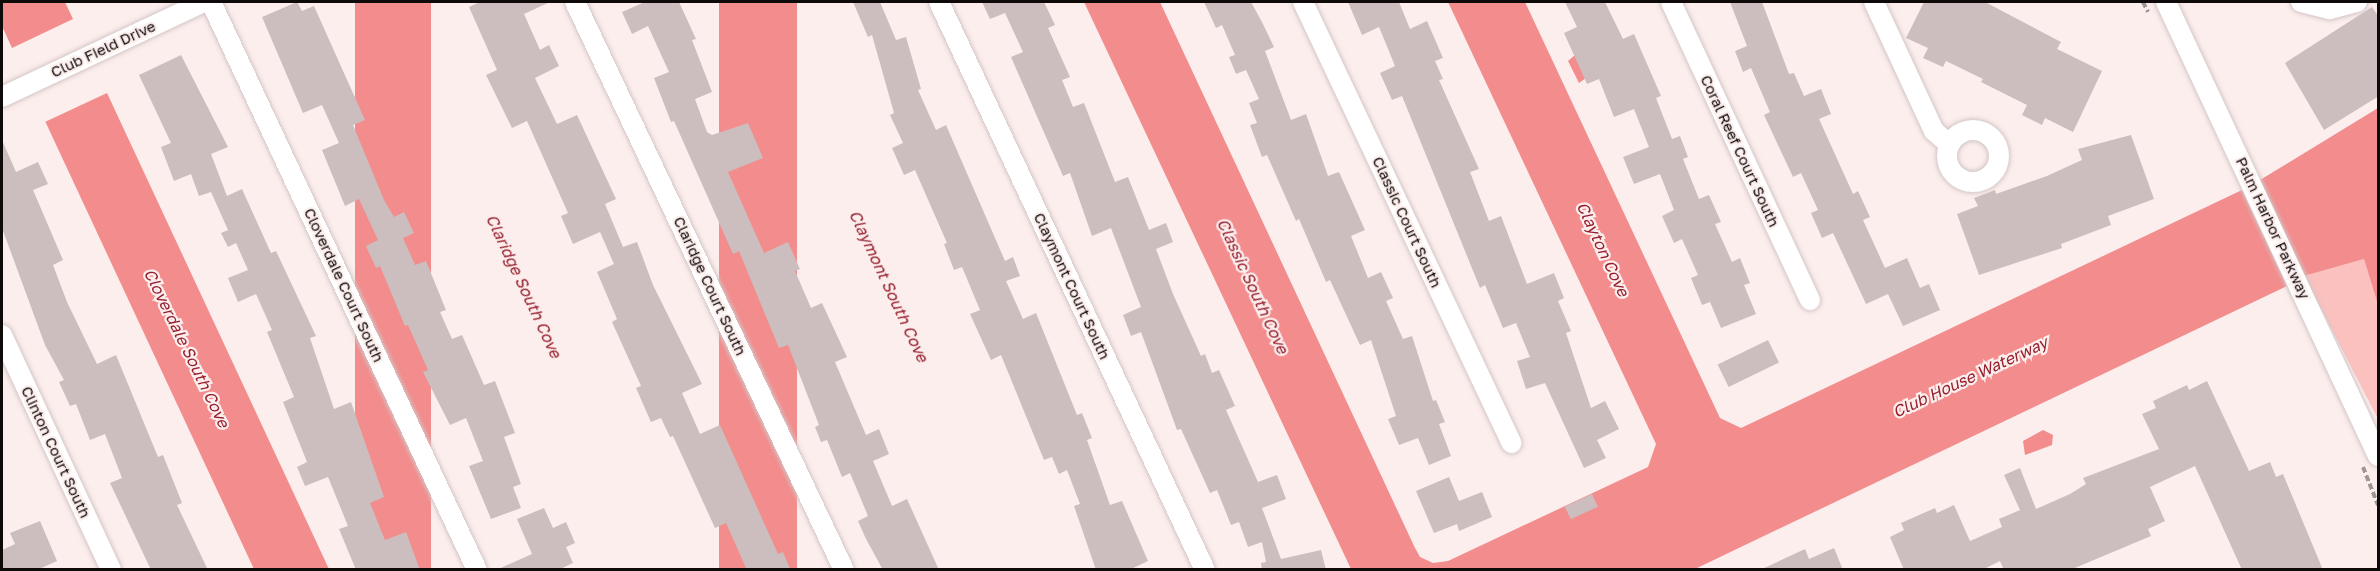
<!DOCTYPE html>
<html>
<head>
<meta charset="utf-8">
<style>
	body { margin:0 }
	#map { position:relative; width:2380px; height:571px; overflow:hidden; background:#fceeed; font-family:"Golos Text",sans-serif }
	div>[style] { position:absolute }
	[style*='--x'] { left:calc(var(--x)*1px); top:calc(var(--y)*1px); width:calc(var(--w)*1px); rotate:calc(var(--a)*1deg) }
	.green>* { inset:0; background:#fbc1bf }
	.water>* { inset:0; background:#f28c8d; transform-origin:0 0 }
	.building>* { inset:0; background:#ccbebe; transform-origin:0 0 }
	.path>* { height:4px; margin-top:-2px; transform-origin:0; background:repeating-linear-gradient(90deg,#9f9594 0 6px,transparent 0 9px) }
	.roads { filter:drop-shadow(0 0 2px #d4c6c6) drop-shadow(0 0 2px #d4c6c6) }
	.minor>* { height:20px; margin:-10px; padding:0 10px; transform-origin:10px; border-radius:10px; background:#fff }
	.minor>.ring { margin:-10px; padding:0; box-sizing:content-box; background:none; border:20px solid #fff; border-radius:50% }
	span { translate:-50% -50%; white-space:nowrap; text-align:center; line-height:1.15; -webkit-text-stroke:4.5px #fceeed; paint-order:stroke }
	.street-label { font-size:15px; color:#0f0a0a }
	.water-label { font-size:16px; color:#961f2e; font-style:italic }
	.frame { position:absolute; inset:0; border:3px solid #0f0a0a; pointer-events:none }
</style>
</head>
<body>
<div id="map">
	<div class="green">
		<i style="clip-path:polygon(2364px 259px,2378px 305px,2378px 419px,2304px 276px)"></i>
	</div>
	<div class="water">
		<i style="clip-path:polygon(2px 2px,65px 2px,73px 19px,12px 48px,2px 26px)"></i>
		<i style="left:355px;top:2px;width:76px;height:626px"></i>
		<i style="left:719px;top:2px;width:78px;height:626px"></i>
		<i style="clip-path:polygon(1084px 2px,1160px 2px,1415px 548px,1420px 557px,1433px 563px,1448px 561px,1648px 467px,1656px 444px,1448px 2px,1525px 2px,1720px 418px,1741px 428px,2242px 190px,2287px 286px,1695px 569px,1351px 569px)"></i>
		<i style="clip-path:polygon(1575px 55px,1586px 78px,1579px 83px,1568px 61px)"></i>
		<i style="left:107px;top:93px;width:526px;height:68px;rotate:65deg"></i>
		<i style="clip-path:polygon(2378px 108px,2378px 305px,2364px 259px,2304px 276px,2260px 180px)"></i>
		<i style="clip-path:polygon(2043px 430px,2053px 435px,2052px 445px,2025px 455px,2023px 441px)"></i>
	</div>
	<div class="building">
		<i style="clip-path:polygon(297px 2px,302px 11px,314px 6px,365px 120px,353px 125px,384px 200px,394px 217px,404px 212px,414px 233px,403px 238px,415px 265px,426px 261px,446px 310px,440px 312px,452px 339px,462px 335px,484px 385px,495px 381px,515px 433px,504px 437px,521px 484px,513px 487px,521px 508px,491px 519px,469px 466px,483px 461px,466px 418px,450px 425px,423px 372px,428px 370px,408px 325px,405px 326px,380px 266px,376px 268px,366px 246px,378px 240px,359px 199px,345px 206px,322px 150px,339px 143px,322px 105px,303px 113px,262px 17px)"></i>
		<i style="clip-path:polygon(480px 2px,550px 2px,524px 14px,540px 50px,549px 45px,559px 66px,535px 78px,557px 124px,577px 115px,616px 199px,605px 204px,623px 247px,637px 242px,653px 285px,702px 384px,682px 393px,700px 434px,720px 425px,778px 554px,783px 552px,790px 569px,742px 569px,746px 568px,726px 523px,715px 528px,673px 436px,670px 437px,661px 418px,651px 422px,636px 388px,641px 386px,612px 322px,617px 319px,597px 272px,614px 264px,600px 232px,573px 244px,561px 216px,568px 213px,527px 121px,512px 128px,486px 75px,497px 70px,469px 7px)"></i>
		<i style="clip-path:polygon(645px 2px,679px 2px,696px 39px,692px 40px,712px 92px,695px 99px,707px 132px,712px 135px,748px 123px,763px 158px,728px 172px,764px 253px,788px 242px,800px 269px,795px 271px,811px 308px,822px 303px,847px 357px,835px 362px,866px 435px,879px 429px,889px 454px,873px 461px,892px 506px,907px 499px,939px 570px,883px 570px,866px 539px,858px 521px,868px 516px,850px 473px,842px 477px,827px 440px,821px 442px,815px 427px,819px 425px,788px 345px,779px 348px,739px 251px,733px 254px,674px 121px,671px 122px,654px 78px,669px 72px,648px 26px,632px 34px,622px 12px)"></i>
		<i style="clip-path:polygon(853px 2px,880px 2px,896px 40px,906px 37px,921px 89px,918px 90px,936px 130px,946px 125px,1005px 261px,1013px 257px,1020px 276px,1006px 281px,1023px 319px,1036px 313px,1077px 415px,1082px 413px,1092px 438px,1087px 440px,1110px 505px,1122px 501px,1148px 561px,1129px 570px,1096px 570px,1074px 506px,1080px 504px,1067px 470px,1059px 474px,1052px 457px,1044px 460px,1001px 355px,991px 360px,970px 314px,980px 310px,962px 267px,954px 270px,944px 244px,947px 243px,915px 170px,904px 175px,892px 148px,903px 143px,890px 115px,894px 113px,872px 35px,868px 37px)"></i>
		<i style="clip-path:polygon(982px 2px,1044px 2px,1055px 25px,1048px 28px,1070px 77px,1062px 80px,1073px 107px,1084px 103px,1115px 182px,1128px 177px,1149px 230px,1166px 223px,1173px 242px,1156px 249px,1173px 294px,1201px 356px,1205px 354px,1212px 373px,1219px 370px,1235px 406px,1226px 410px,1258px 482px,1277px 475px,1286px 499px,1262px 508px,1281px 559px,1321px 550px,1326px 570px,1262px 570px,1261px 563px,1266px 562px,1262px 542px,1248px 547px,1239px 522px,1231px 525px,1217px 490px,1210px 493px,1181px 429px,1177px 430px,1141px 332px,1131px 336px,1123px 315px,1141px 307px,1111px 228px,1092px 236px,1070px 173px,1063px 176px,1011px 57px,1023px 52px,1005px 13px,990px 19px)"></i>
		<i style="clip-path:polygon(1204px 2px,1251px 2px,1262px 22px,1274px 47px,1265px 51px,1291px 120px,1306px 114px,1328px 176px,1339px 172px,1365px 230px,1351px 236px,1368px 278px,1381px 272px,1393px 298px,1386px 301px,1403px 339px,1412px 336px,1433px 401px,1436px 400px,1445px 422px,1439px 424px,1451px 456px,1429px 465px,1418px 438px,1399px 445px,1388px 419px,1396px 416px,1371px 340px,1360px 345px,1330px 280px,1326px 282px,1299px 219px,1296px 221px,1267px 155px,1262px 157px,1250px 125px,1257px 123px,1249px 103px,1259px 99px,1246px 70px,1236px 74px,1229px 57px,1235px 55px,1222px 25px,1216px 28px)"></i>
		<i style="clip-path:polygon(1348px 2px,1399px 2px,1410px 29px,1427px 21px,1443px 58px,1435px 61px,1443px 79px,1439px 80px,1479px 169px,1470px 172px,1489px 221px,1501px 216px,1527px 284px,1554px 273px,1564px 298px,1558px 301px,1571px 331px,1566px 333px,1591px 408px,1605px 401px,1619px 429px,1597px 440px,1606px 458px,1584px 468px,1545px 383px,1526px 389px,1517px 361px,1530px 357px,1516px 323px,1503px 328px,1485px 285px,1480px 288px,1402px 96px,1392px 100px,1380px 73px,1395px 66px,1379px 27px,1362px 35px)"></i>
		<i style="clip-path:polygon(1565px 2px,1605px 2px,1623px 39px,1634px 34px,1661px 96px,1656px 98px,1672px 139px,1680px 136px,1688px 157px,1683px 159px,1699px 199px,1709px 195px,1721px 222px,1715px 224px,1732px 262px,1740px 258px,1750px 283px,1744px 285px,1756px 314px,1721px 328px,1710px 302px,1702px 305px,1691px 278px,1698px 275px,1682px 239px,1674px 243px,1662px 216px,1674px 210px,1660px 174px,1634px 184px,1623px 157px,1649px 147px,1634px 109px,1614px 117px,1599px 79px,1587px 84px,1564px 33px,1577px 27px)"></i>
		<i style="clip-path:polygon(1730px 2px,1762px 2px,1789px 74px,1794px 73px,1804px 96px,1821px 89px,1831px 114px,1819px 119px,1853px 194px,1858px 191px,1870px 217px,1863px 220px,1885px 268px,1907px 258px,1920px 288px,1929px 284px,1940px 310px,1903px 326px,1888px 294px,1866px 304px,1833px 233px,1822px 238px,1811px 213px,1818px 210px,1801px 173px,1793px 177px,1764px 115px,1770px 112px,1751px 68px,1743px 72px,1735px 51px,1747px 46px)"></i>
		<i style="clip-path:polygon(1924px 2px,1985px 2px,2061px 42px,2057px 49px,2102px 71px,2073px 132px,2045px 118px,2042px 125px,2022px 115px,2027px 105px,1981px 82px,1983px 79px,1946px 61px,1943px 67px,1923px 58px,1928px 48px,1906px 38px)"></i>
		<i style="clip-path:polygon(2372px 7px,2379px 17px,2379px 96px,2324px 130px,2285px 63px)"></i>
		<i style="clip-path:polygon(181px 55px,228px 147px,211px 154px,227px 196px,242px 189px,271px 253px,276px 251px,316px 336px,310px 338px,334px 409px,351px 402px,384px 497px,370px 503px,385px 540px,406px 532px,420px 570px,356px 570px,339px 529px,348px 526px,328px 477px,305px 486px,297px 467px,307px 462px,283px 402px,294px 397px,267px 332px,272px 330px,256px 294px,238px 302px,228px 278px,248px 270px,236px 243px,228px 247px,221px 233px,228px 230px,211px 192px,199px 196px,191px 174px,174px 181px,161px 147px,171px 143px,139px 75px)"></i>
		<i style="clip-path:polygon(2131px 135px,2154px 199px,2108px 216px,2111px 225px,2061px 244px,2062px 248px,1979px 275px,1957px 214px,1978px 206px,1974px 198px,1995px 190px,1996px 194px,2047px 176px,2082px 160px,2078px 149px)"></i>
		<i style="clip-path:polygon(2px 140px,16px 172px,38px 162px,48px 184px,33px 190px,63px 260px,53px 265px,67px 302px,97px 364px,116px 355px,158px 457px,163px 455px,182px 503px,177px 505px,208px 570px,151px 570px,110px 483px,122px 478px,105px 434px,90px 440px,76px 404px,70px 406px,59px 382px,64px 380px,45px 345px,2px 228px)"></i>
		<i style="left:1768px;top:340px;width:25px;height:56px;rotate:64deg"></i>
		<i style="clip-path:polygon(2207px 381px,2249px 471px,2270px 462px,2276px 477px,2283px 474px,2323px 570px,2242px 570px,2195px 466px,2150px 487px,2165px 521px,2148px 529px,2151px 536px,2070px 570px,2004px 570px,2000px 561px,1982px 570px,1904px 570px,1890px 537px,1904px 530px,1901px 523px,1935px 508px,1937px 513px,1954px 505px,1970px 541px,2002px 527px,1999px 519px,2020px 510px,2004px 475px,2020px 468px,2036px 509px,2070px 494px,2086px 484px,2083px 478px,2159px 449px,2142px 414px,2156px 408px,2153px 401px,2187px 385px,2189px 390px)"></i>
		<i style="clip-path:polygon(1449px 477px,1459px 501px,1482px 492px,1492px 517px,1459px 531px,1457px 524px,1434px 533px,1416px 491px)"></i>
		<i style="left:1592px;top:494px;width:14px;height:30px;rotate:65deg"></i>
		<i style="clip-path:polygon(544px 508px,553px 528px,566px 522px,575px 543px,566px 547px,573px 563px,558px 570px,496px 570px,532px 554px,517px 519px)"></i>
		<i style="clip-path:polygon(40px 521px,57px 561px,37px 570px,2px 570px,2px 550px,15px 544px,10px 533px)"></i>
		<i style="clip-path:polygon(1834px 548px,1843px 570px,1760px 570px,1805px 549px,1809px 559px)"></i>
	</div>
	<div class="path">
		<i style="--x:2143;--y:2;--w:11;--a:63"></i>
		<i style="--x:2363;--y:467;--w:41;--a:68.5"></i>
	</div>
	<div class="roads">
		<div class="minor">
			<i style="--x:211;--y:2;--w:627;--a:64.91"></i>
			<i style="--x:575;--y:2;--w:628;--a:64.66"></i>
			<i style="--x:939;--y:2;--w:627;--a:64.91"></i>
			<i style="--x:1303;--y:2;--w:488;--a:64.7"></i>
			<i style="--x:1671;--y:2;--w:329;--a:65"></i>
			<i style="--x:1874;--y:2;--w:142;--a:65.1"></i>
			<i style="--x:1934;--y:131;--w:20;--a:41"></i>
			<i style="--x:2166;--y:2;--w:501;--a:64.97"></i>
			<i style="--x:2301;--y:2;--w:30;--a:14"></i>
			<i style="--x:2330;--y:9;--w:28;--a:-15"></i>
			<i style="--x:2;--y:97;--w:223;--a:-25.2"></i>
			<i class="ring" style="left:1947px;top:130px;width:32px;height:32px"></i>
			<i style="--x:2;--y:335;--w:259;--a:65.1"></i>
		</div>
	</div>
	<div class="street-label">
		<span style="left:103px;top:49px;rotate:-25deg">Club Field Drive</span>
		<span style="left:1740px;top:151px;rotate:65deg">Coral Reef Court South</span>
		<span style="left:1407px;top:222px;rotate:65deg">Classic Court South</span>
		<span style="left:2273px;top:228px;rotate:65deg">Palm Harbor Parkway</span>
		<span style="left:344px;top:285px;rotate:65deg">Cloverdale Court South</span>
		<span style="left:710px;top:286px;rotate:65deg">Claridge Court South</span>
		<span style="left:1072px;top:286px;rotate:65deg">Claymont Court South</span>
		<span style="left:56px;top:452px;rotate:65deg">Clinton Court South</span>
	</div>
	<div class="water-label">
		<span style="left:1603px;top:249px;rotate:65deg">Clayton Cove</span>
		<span style="left:524px;top:286px;rotate:65deg">Claridge South Cove</span>
		<span style="left:889px;top:286px;rotate:65deg">Claymont South Cove</span>
		<span style="left:1253px;top:286px;rotate:65deg">Classic South Cove</span>
		<span style="left:187px;top:348px;rotate:64deg">Cloverdale South Cove</span>
		<span style="left:1970px;top:377px;rotate:-25deg">Club House Waterway</span>
	</div>
	<div class="frame"></div>
</div>
</body>
</html>
